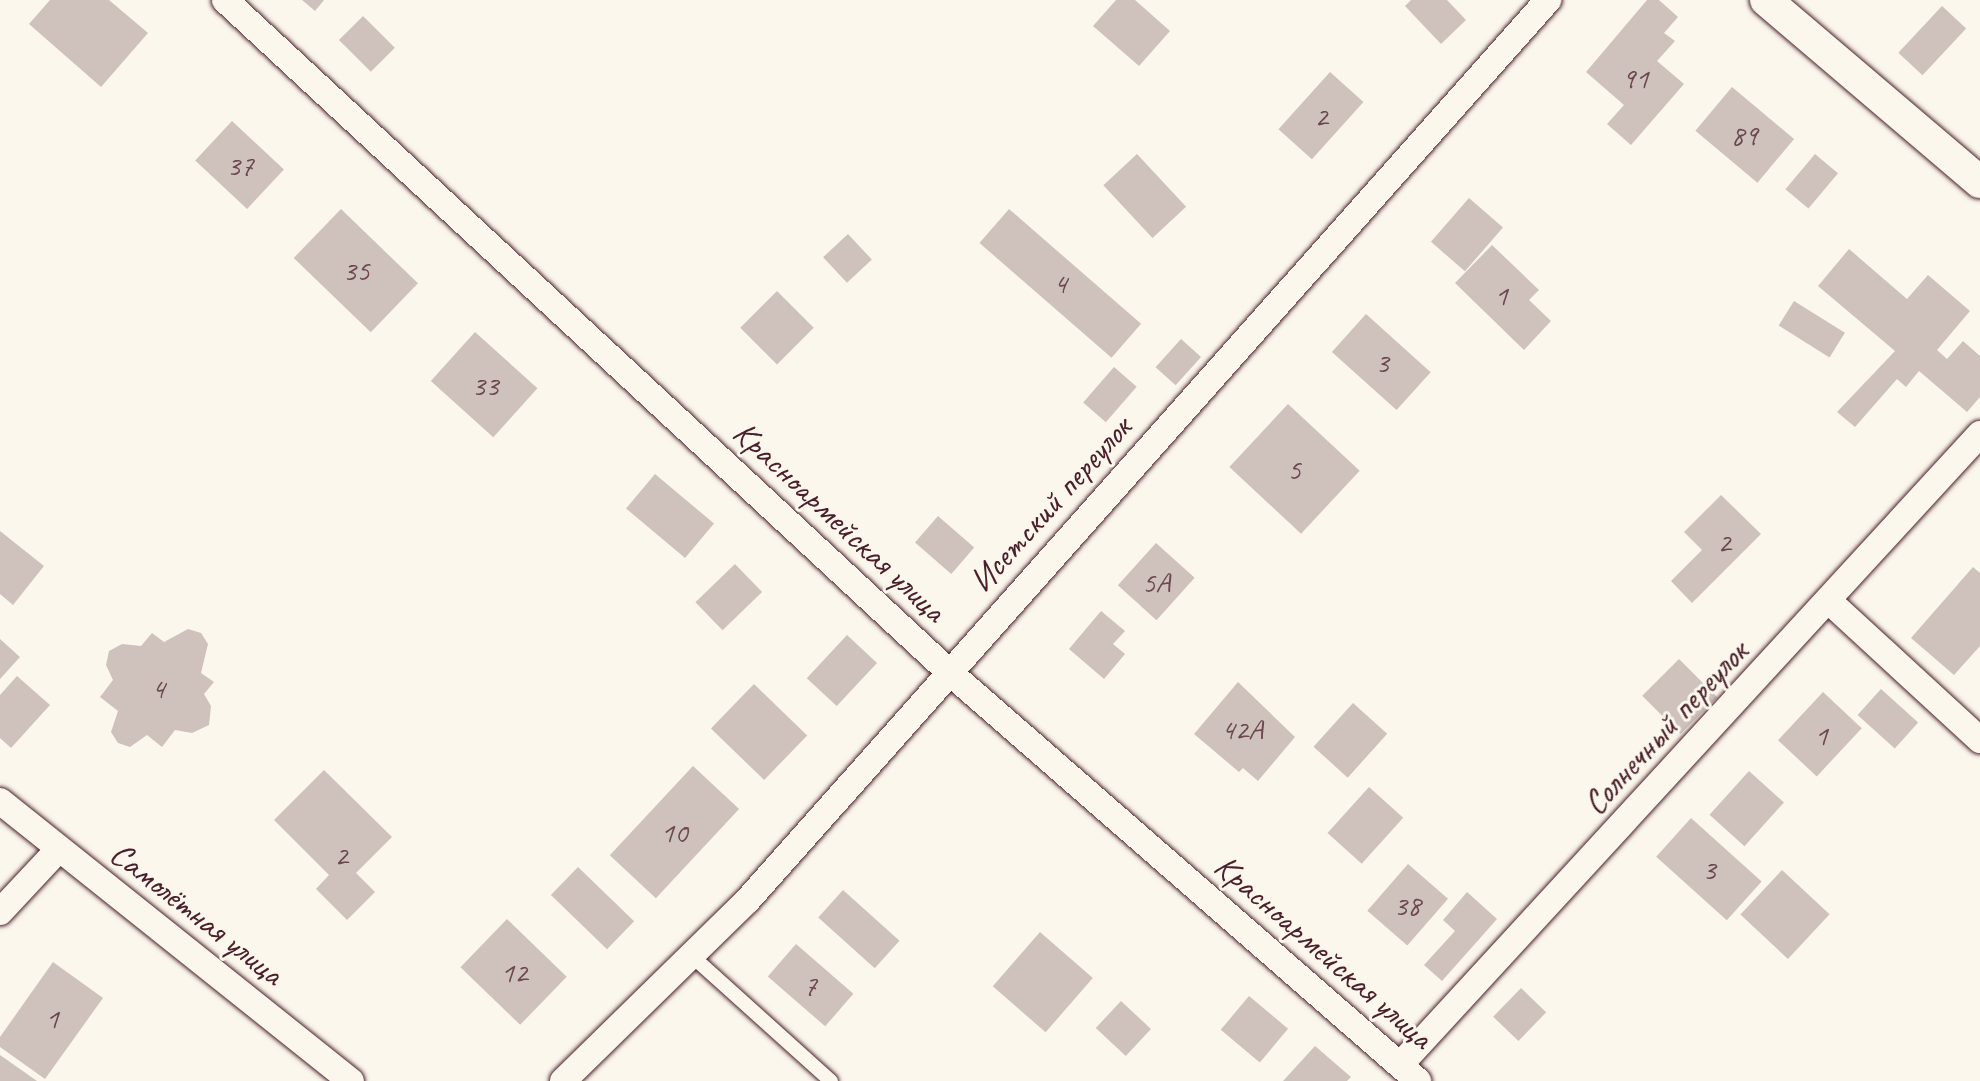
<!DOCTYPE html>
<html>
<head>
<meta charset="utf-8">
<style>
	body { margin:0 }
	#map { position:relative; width:1980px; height:1081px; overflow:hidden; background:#fbf7ec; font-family:Caveat,sans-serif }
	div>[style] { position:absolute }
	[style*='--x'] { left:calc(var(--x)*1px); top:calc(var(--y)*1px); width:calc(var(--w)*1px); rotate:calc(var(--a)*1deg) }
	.building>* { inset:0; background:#cfc2bc; transform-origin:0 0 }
	.roads { filter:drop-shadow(0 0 2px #4a1f2b) drop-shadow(0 0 2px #4a1f2b) }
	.service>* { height:14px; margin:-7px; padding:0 7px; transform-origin:7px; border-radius:7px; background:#fbf7ec }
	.minor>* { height:26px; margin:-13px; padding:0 13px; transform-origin:13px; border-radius:13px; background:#fbf7ec }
	.tertiary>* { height:32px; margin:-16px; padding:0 16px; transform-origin:16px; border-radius:16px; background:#fbf7ec }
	span { translate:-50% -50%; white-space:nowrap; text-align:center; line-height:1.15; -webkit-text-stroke:6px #fbf7ec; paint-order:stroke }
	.number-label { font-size:30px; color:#6b484f }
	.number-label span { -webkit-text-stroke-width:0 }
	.street-label { font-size:34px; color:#4a1f2b }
</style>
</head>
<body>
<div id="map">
	<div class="building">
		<i style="clip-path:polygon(50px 0,109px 0,148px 33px,101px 87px,29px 24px)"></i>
		<i style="clip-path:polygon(302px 0,324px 0,315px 11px)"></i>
		<i style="clip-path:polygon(1116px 0,1135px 0,1170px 31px,1139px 66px,1093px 26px)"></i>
		<i style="clip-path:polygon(1411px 0,1447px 0,1466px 20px,1441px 44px,1405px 6px)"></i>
		<i style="clip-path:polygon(1647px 0,1659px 0,1678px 17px,1664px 33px,1675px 41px,1657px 61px,1684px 84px,1631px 145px,1607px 124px,1624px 105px,1586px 72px)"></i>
		<i style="left:1942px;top:6px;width:33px;height:64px;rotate:43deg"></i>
		<i style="left:363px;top:16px;width:45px;height:34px;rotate:45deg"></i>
		<i style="left:1330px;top:72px;width:45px;height:77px;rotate:42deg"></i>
		<i style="left:1732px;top:87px;width:81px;height:57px;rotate:40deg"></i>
		<i style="left:232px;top:121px;width:71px;height:54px;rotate:43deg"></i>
		<i style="left:1137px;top:154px;width:72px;height:46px;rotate:47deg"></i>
		<i style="left:1815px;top:154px;width:30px;height:46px;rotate:40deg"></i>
		<i style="left:1469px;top:198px;width:45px;height:58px;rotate:41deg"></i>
		<i style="left:341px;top:209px;width:107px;height:68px;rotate:44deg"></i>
		<i style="left:1009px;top:209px;width:175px;height:45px;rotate:41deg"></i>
		<i style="left:848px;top:234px;width:35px;height:34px;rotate:47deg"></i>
		<i style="clip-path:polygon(1492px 245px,1539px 290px,1529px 300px,1551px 321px,1524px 350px,1455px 283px)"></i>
		<i style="clip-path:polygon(1849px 249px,1907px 299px,1928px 275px,1970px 311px,1937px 350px,1947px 359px,1963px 341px,1980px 356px,1980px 397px,1967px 412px,1919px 371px,1906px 387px,1897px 379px,1855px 427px,1837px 412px,1895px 351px,1818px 286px)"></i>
		<i style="left:777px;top:291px;width:52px;height:52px;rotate:45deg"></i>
		<i style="left:1794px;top:301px;width:60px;height:29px;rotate:32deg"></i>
		<i style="left:1366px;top:314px;width:87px;height:51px;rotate:42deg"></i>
		<i style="left:475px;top:332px;width:84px;height:66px;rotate:42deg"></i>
		<i style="left:1181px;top:339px;width:27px;height:38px;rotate:42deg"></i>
		<i style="left:1114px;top:367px;width:30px;height:47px;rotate:41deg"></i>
		<i style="left:1288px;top:404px;width:98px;height:86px;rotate:43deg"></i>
		<i style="left:655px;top:474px;width:77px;height:45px;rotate:40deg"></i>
		<i style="clip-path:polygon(1721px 495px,1761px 534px,1692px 603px,1671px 581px,1702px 550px,1684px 532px)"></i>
		<i style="left:938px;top:516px;width:48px;height:35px;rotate:41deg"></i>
		<i style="clip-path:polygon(0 531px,44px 566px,13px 605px,0 594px)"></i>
		<i style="left:1156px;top:543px;width:52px;height:57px;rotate:42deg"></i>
		<i style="left:735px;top:564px;width:39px;height:55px;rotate:46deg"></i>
		<i style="clip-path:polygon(1973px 567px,1980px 573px,1980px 646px,1954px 675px,1911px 638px)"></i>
		<i style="clip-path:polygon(1101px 611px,1125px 631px,1113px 644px,1125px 654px,1104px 679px,1069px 649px)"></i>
		<i style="clip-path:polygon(188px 629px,201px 633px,208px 644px,201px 673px,214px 682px,204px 694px,211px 706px,209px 725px,192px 733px,175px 730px,162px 747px,147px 735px,130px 747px,118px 743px,111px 732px,118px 711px,100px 697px,113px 680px,106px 665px,109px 651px,122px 644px,141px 646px,152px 633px,164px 642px)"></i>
		<i style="left:847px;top:635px;width:41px;height:59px;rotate:43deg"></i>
		<i style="clip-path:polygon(0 639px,20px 657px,0 679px)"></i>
		<i style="left:1679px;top:659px;width:54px;height:52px;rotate:45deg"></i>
		<i style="clip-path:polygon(17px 676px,50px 705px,11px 748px,0 738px,0 695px)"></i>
		<i style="clip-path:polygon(1238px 682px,1295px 737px,1258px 781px,1243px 768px,1239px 772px,1194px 734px)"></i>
		<i style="left:754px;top:684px;width:74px;height:62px;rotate:44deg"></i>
		<i style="left:1881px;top:689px;width:50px;height:35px;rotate:42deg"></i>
		<i style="left:1823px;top:692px;width:53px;height:66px;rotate:43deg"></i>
		<i style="left:1353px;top:703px;width:46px;height:59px;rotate:42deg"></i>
		<i style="left:693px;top:766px;width:63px;height:122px;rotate:43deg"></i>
		<i style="clip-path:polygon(324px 770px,392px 837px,356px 873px,375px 892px,347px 920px,316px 889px,329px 875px,274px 820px)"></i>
		<i style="left:1749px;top:771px;width:47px;height:59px;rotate:42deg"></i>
		<i style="left:1369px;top:787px;width:46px;height:62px;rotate:42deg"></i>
		<i style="left:1691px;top:818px;width:95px;height:52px;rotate:42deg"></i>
		<i style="left:1408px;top:864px;width:53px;height:62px;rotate:41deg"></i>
		<i style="left:578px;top:867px;width:78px;height:39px;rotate:44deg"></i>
		<i style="left:1782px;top:870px;width:65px;height:61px;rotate:43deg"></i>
		<i style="left:843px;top:890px;width:76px;height:37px;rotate:42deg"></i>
		<i style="clip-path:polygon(1467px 892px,1497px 919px,1442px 981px,1424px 965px,1455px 931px,1443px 920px)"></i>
		<i style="left:507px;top:919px;width:83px;height:67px;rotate:44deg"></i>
		<i style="left:1040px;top:932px;width:70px;height:72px;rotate:41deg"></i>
		<i style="left:796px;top:944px;width:76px;height:43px;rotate:41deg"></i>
		<i style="clip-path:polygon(53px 962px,103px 998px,45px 1079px,0 1047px,0 1037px)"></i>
		<i style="left:1521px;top:988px;width:35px;height:40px;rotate:44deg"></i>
		<i style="left:1249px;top:996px;width:51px;height:44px;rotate:40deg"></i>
		<i style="left:1121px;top:1001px;width:41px;height:37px;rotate:43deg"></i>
		<i style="clip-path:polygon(1315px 1046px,1351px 1077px,1347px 1081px,1283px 1081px)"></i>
		<i style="clip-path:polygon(0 1055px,37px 1081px,0 1081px)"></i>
	</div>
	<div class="roads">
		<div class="service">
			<i style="--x:692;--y:956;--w:187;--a:42"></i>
		</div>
		<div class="minor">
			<i style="--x:225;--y:0;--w:986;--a:42.86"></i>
			<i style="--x:948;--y:671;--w:624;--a:41.1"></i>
			<i style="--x:1830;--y:602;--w:204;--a:42.6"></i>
			<i style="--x:0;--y:801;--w:449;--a:38.6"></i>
			<i style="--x:0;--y:912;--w:86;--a:-46.9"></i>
			<i style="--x:1400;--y:1065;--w:857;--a:-47.41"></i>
			<i style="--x:563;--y:1081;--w:257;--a:-44.4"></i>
			<i style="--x:747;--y:901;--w:1206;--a:-48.36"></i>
		</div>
		<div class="tertiary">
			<i style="--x:1766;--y:0;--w:281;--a:40.4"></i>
		</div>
	</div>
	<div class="number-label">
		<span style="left:1635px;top:78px">91</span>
		<span style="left:1321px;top:116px">2</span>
		<span style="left:1744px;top:135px">89</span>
		<span style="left:240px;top:165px">37</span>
		<span style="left:356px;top:270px">35</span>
		<span style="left:1060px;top:283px">4</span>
		<span style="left:1501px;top:295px">1</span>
		<span style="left:1382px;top:362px">3</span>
		<span style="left:485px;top:385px">33</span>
		<span style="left:1294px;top:469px">5</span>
		<span style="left:1724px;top:542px">2</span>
		<span style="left:1156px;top:582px">5А</span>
		<span style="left:158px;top:688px">4</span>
		<span style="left:1242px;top:729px">42А</span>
		<span style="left:1821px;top:735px">1</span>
		<span style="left:674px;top:832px">10</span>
		<span style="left:341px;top:855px">2</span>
		<span style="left:1709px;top:869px">3</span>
		<span style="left:1407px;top:905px">38</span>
		<span style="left:514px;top:972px">12</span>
		<span style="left:810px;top:985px">7</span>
		<span style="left:52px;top:1018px">1</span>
	</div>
	<div class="street-label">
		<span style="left:1050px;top:504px;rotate:-48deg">Исетский переулок</span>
		<span style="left:840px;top:521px;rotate:43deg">Красноармейская улица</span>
		<span style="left:1665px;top:727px;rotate:-47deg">Солнечный переулок</span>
		<span style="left:197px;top:913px;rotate:38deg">Самолётная улица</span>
		<span style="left:1324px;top:951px;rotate:41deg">Красноармейская улица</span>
	</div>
</div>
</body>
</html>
